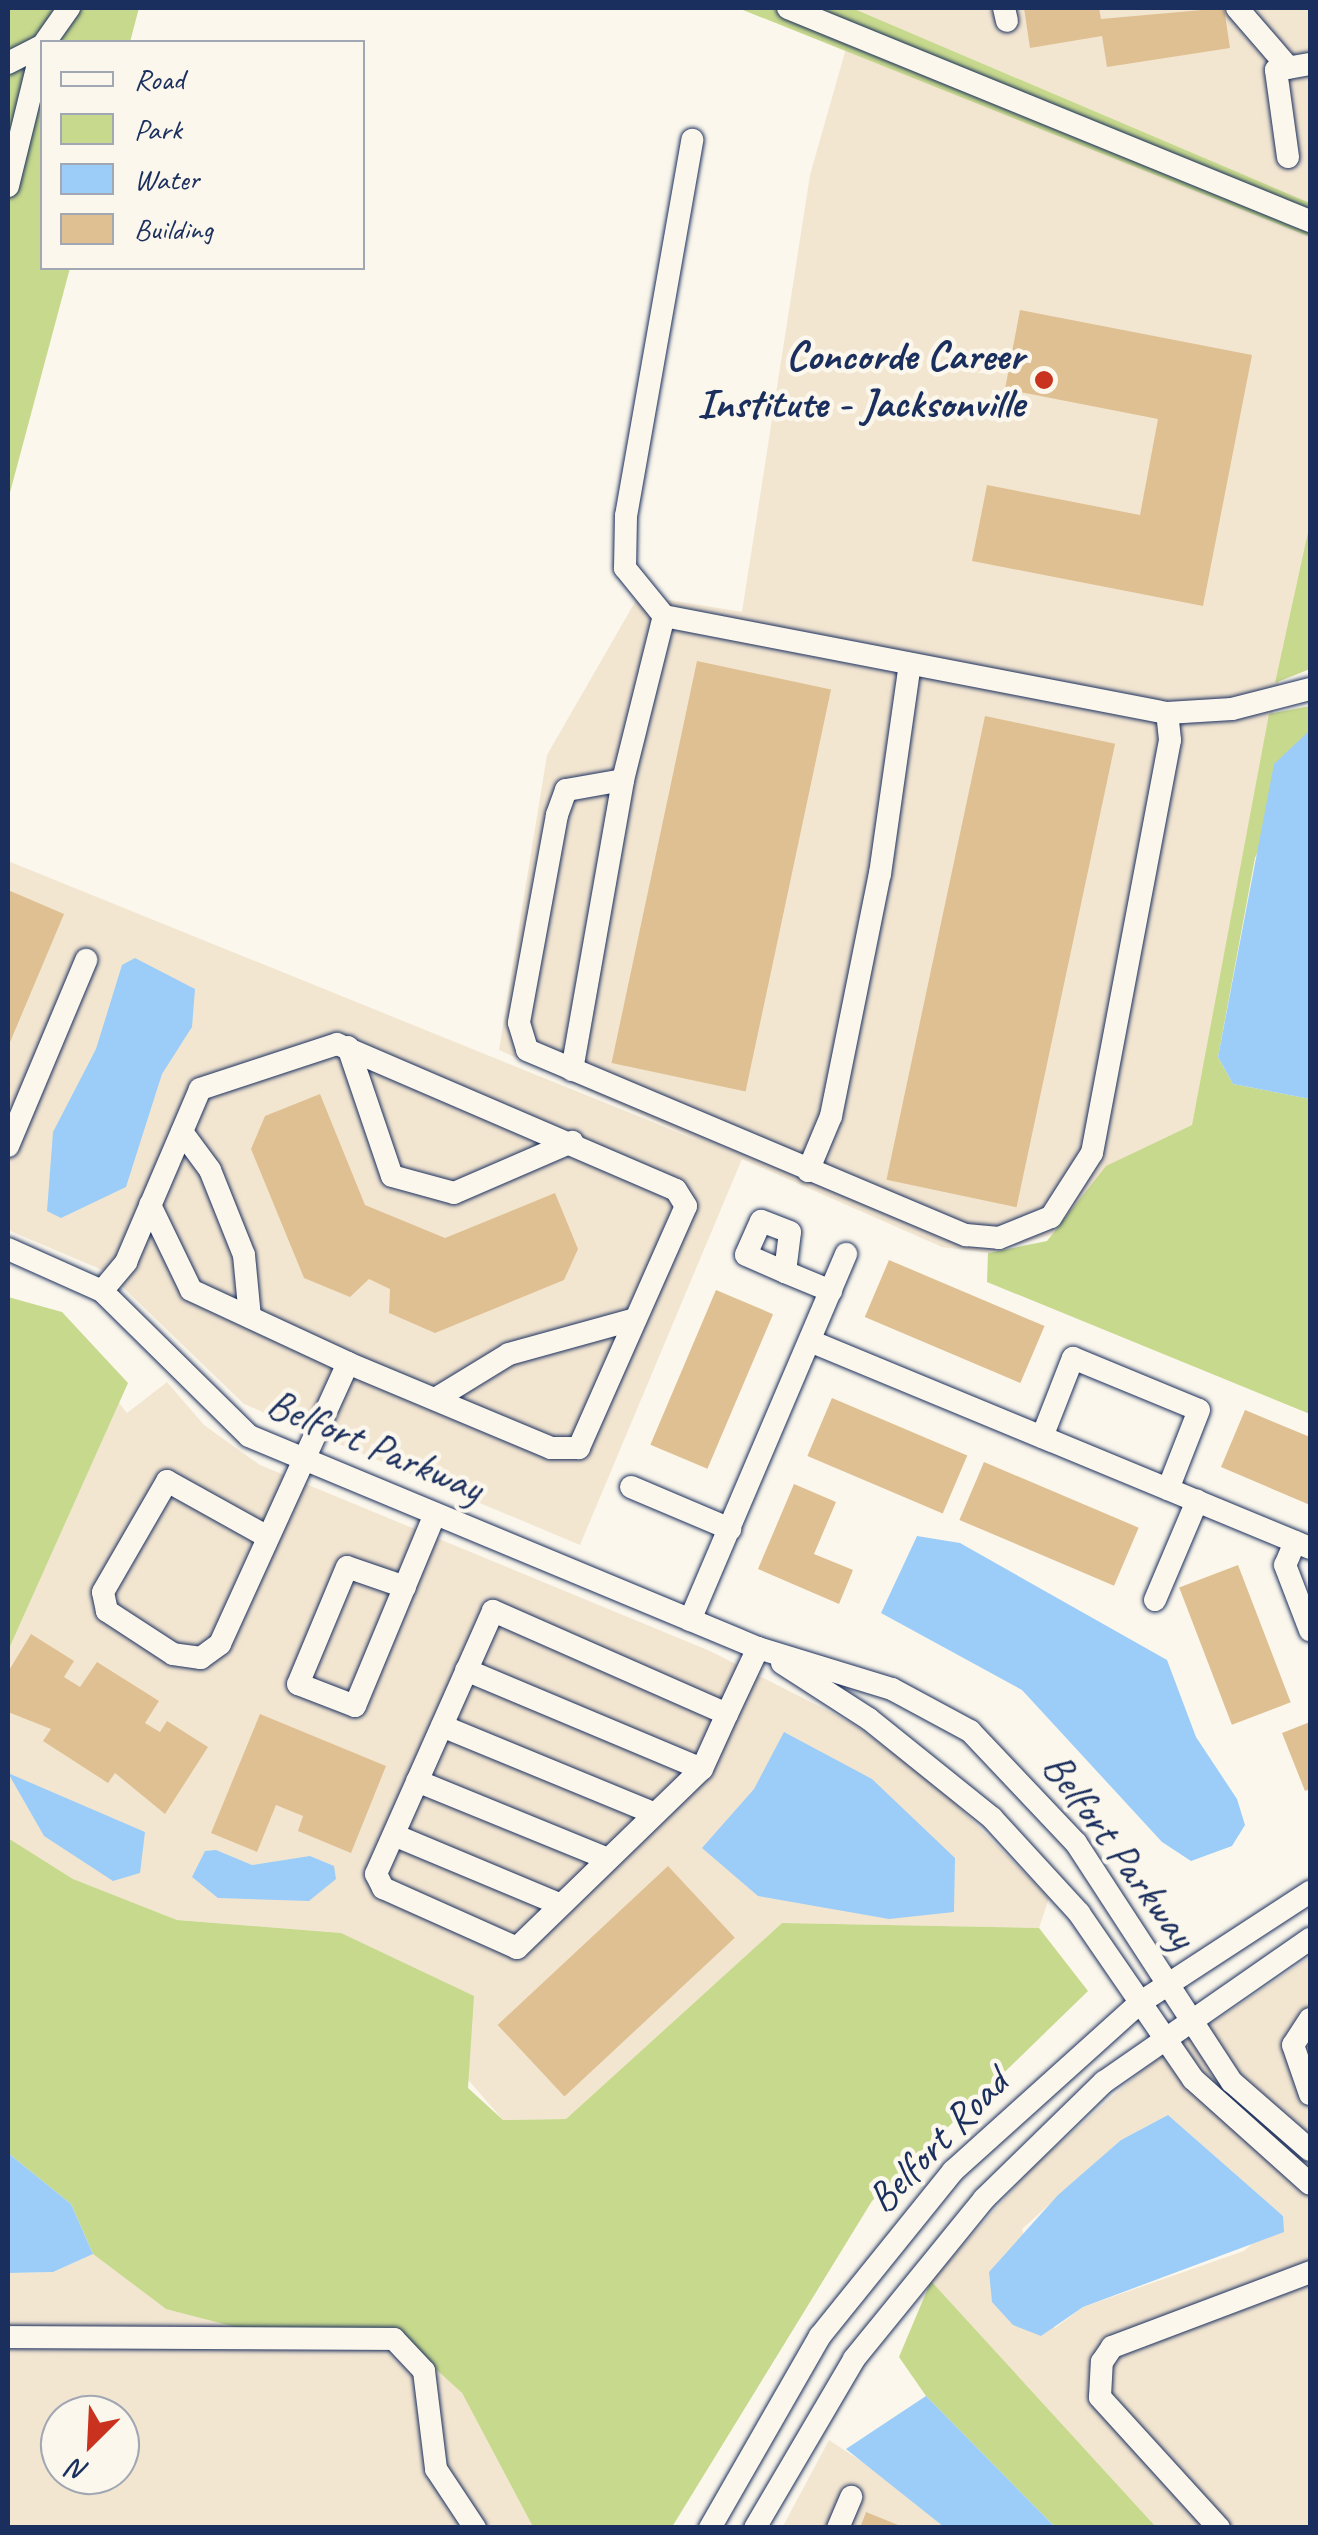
<!DOCTYPE html>
<html>
<head>
<meta charset="utf-8">
<style>
	body { margin:0 }
	#map { position:relative; width:1318px; height:2535px; overflow:hidden; background:#fbf7ec; font-family:Caveat,sans-serif }
	div>[style] { position:absolute }
	[style*='--x'] { left:calc(var(--x)*1px); top:calc(var(--y)*1px); width:calc(var(--w)*1px); rotate:calc(var(--a)*1deg) }
	.built>* { inset:0; background:#f3e6d1 }
	.green>* { inset:0; background:#c7d98d }
	.water>* { inset:0; background:#9bcdf8 }
	.building>* { inset:0; background:#dfc092; transform-origin:0 0 }
	.roads { filter:drop-shadow(0 0 2px #1b2f5e) drop-shadow(0 0 2px #1b2f5e) }
	.minor>* { height:22px; margin:-11px; padding:0 11px; transform-origin:11px; border-radius:11px; background:#fbf7ec }
	.dots>* { width:28px; height:28px; translate:-50% -50%; box-sizing:border-box; border:5px solid #fbf7ec; border-radius:50% }
	span { translate:-50% -50%; white-space:nowrap; text-align:center; line-height:1.15; -webkit-text-stroke:9px #fbf7ec; paint-order:stroke }
	.poi-label { font-size:42px; color:#1b2f5e; font-weight:700 }
	.right { translate:-100% -50%; text-align:right }
	.street-label { font-size:42px; color:#1b2f5e }
	.frame { position:absolute; inset:0; border:10px solid #1b2f5e; pointer-events:none }
	.legend { position:absolute; left:40px; top:40px; width:325px; height:230px; box-sizing:border-box; background:#fbf7ec; border:2px solid #a1a7b3; margin:0; padding:12px 18px; list-style:none; font-size:30px; color:#1b2f5e }
	.legend li { display:flex; align-items:center; gap:20px; height:50px }
	.legend b { width:50px; border:2px solid #a1a7b3 }
	.north { position:absolute; left:40px; top:2395px; width:100px; height:100px; box-sizing:border-box; background:#fbf7ec; border:2px solid #a1a7b3; border-radius:50%; rotate:204deg; font-size:28px; font-weight:700; line-height:40px; text-align:center; color:#1b2f5e }
	.north::after { content:''; display:block; margin:auto; width:35px; height:45px; background:#c8321e; clip-path:polygon(50% 0,100% 100%,50% 72%,0 100%) }
</style>
</head>
<body>
<div id="map">
	<div class="built">
		<i style="clip-path:polygon(852px 8px,1308px 8px,1310px 203px)"></i>
		<i style="clip-path:polygon(847px 45px,1310px 237px,1310px 523px,1192px 1125px,1107px 1166px,1054px 1234px,988px 1253px,942px 1247px,742px 1159px,580px 1545px,244px 1404px,107px 1272px,8px 1230px,8px 861px,702px 1142px,499px 1050px,547px 755px,639px 595px,742px 612px,810px 175px)"></i>
		<i style="clip-path:polygon(167px 1382px,204px 1425px,260px 1465px,710px 1651px,852px 1723px,940px 1788px,1049px 1898px,1039px 1928px,782px 1923px,566px 2119px,503px 2120px,341px 1933px,177px 1920px,73px 1879px,8px 1838px,8px 1651px,119px 1403px,127px 1413px)"></i>
		<i style="clip-path:polygon(evenodd,1310px 1957px,1310px 2527px,1156px 2527px,931px 2281px,1034px 2166px,1145px 2068px,1310px 1957px,1168px 2115px,1283px 2216px,1244px 2251px,1083px 2307px,1055px 2328px,1022px 2229px,1121px 2140px,1168px 2115px)"></i>
		<i style="clip-path:polygon(evenodd,93px 2254px,166px 2309px,408px 2344px,462px 2393px,533px 2527px,8px 2528px,8px 2273px,53px 2272px,93px 2254px,60px 2415px,120px 2415px,120px 2475px,60px 2475px,60px 2415px)"></i>
		<i style="clip-path:polygon(829px 2440px,885px 2477px,944px 2527px,782px 2528px)"></i>
	</div>
	<div class="green">
		<i style="clip-path:polygon(8px 8px,139px 8px,130px 42px,42px 42px,42px 268px,70px 268px,8px 500px)"></i>
		<i style="clip-path:polygon(738px 8px,852px 8px,1310px 203px,1310px 237px)"></i>
		<i style="clip-path:polygon(1310px 523px,1310px 669px,1275px 683px)"></i>
		<i style="clip-path:polygon(1310px 706px,1310px 730px,1255px 858px,1218px 1057px,1233px 1084px,1310px 1099px,1310px 1414px,987px 1282px,988px 1253px,1047px 1241px,1106px 1166px,1192px 1125px,1269px 714px)"></i>
		<i style="clip-path:polygon(8px 1297px,62px 1312px,128px 1383px,8px 1651px)"></i>
		<i style="clip-path:polygon(8px 1838px,73px 1879px,177px 1920px,341px 1933px,474px 1996px,468px 2088px,503px 2120px,566px 2119px,782px 1923px,1039px 1928px,1088px 1991px,872px 2201px,672px 2527px,533px 2527px,462px 2393px,408px 2344px,247px 2330px,166px 2309px,93px 2254px,71px 2204px,8px 2153px)"></i>
		<i style="clip-path:polygon(931px 2281px,1156px 2527px,1055px 2527px,926px 2396px,899px 2357px)"></i>
	</div>
	<div class="water">
		<i style="clip-path:polygon(1310px 730px,1310px 1099px,1233px 1084px,1218px 1057px,1274px 764px)"></i>
		<i style="clip-path:polygon(135px 958px,195px 989px,192px 1027px,162px 1074px,126px 1187px,61px 1218px,47px 1211px,53px 1132px,96px 1049px,122px 965px)"></i>
		<i style="clip-path:polygon(917px 1536px,960px 1543px,1167px 1660px,1196px 1737px,1237px 1799px,1245px 1825px,1232px 1846px,1191px 1861px,1162px 1842px,1022px 1690px,881px 1613px)"></i>
		<i style="clip-path:polygon(784px 1732px,872px 1779px,955px 1858px,954px 1912px,889px 1919px,758px 1896px,702px 1848px,754px 1789px)"></i>
		<i style="clip-path:polygon(8px 1773px,145px 1832px,140px 1873px,113px 1881px,44px 1836px)"></i>
		<i style="clip-path:polygon(216px 1850px,252px 1865px,310px 1856px,334px 1866px,336px 1879px,309px 1901px,218px 1898px,192px 1877px,205px 1851px)"></i>
		<i style="clip-path:polygon(1168px 2115px,1283px 2216px,1284px 2232px,1083px 2307px,1041px 2336px,1013px 2325px,992px 2302px,989px 2272px,1058px 2195px,1121px 2140px)"></i>
		<i style="clip-path:polygon(8px 2153px,71px 2204px,93px 2254px,53px 2272px,8px 2273px)"></i>
		<i style="clip-path:polygon(926px 2396px,1055px 2527px,944px 2527px,846px 2449px)"></i>
	</div>
	<div class="building">
		<i style="clip-path:polygon(1024px 8px,1099px 8px,1101px 19px,1224px 8px,1230px 48px,1107px 67px,1102px 36px,1030px 48px)"></i>
		<i style="clip-path:polygon(1020px 310px,1252px 355px,1203px 606px,972px 561px,987px 485px,1140px 515px,1158px 419px,1005px 389px)"></i>
		<i style="left:697px;top:661px;width:137px;height:411px;rotate:12deg"></i>
		<i style="left:985px;top:716px;width:133px;height:474px;rotate:12deg"></i>
		<i style="clip-path:polygon(8px 890px,64px 914px,8px 1047px)"></i>
		<i style="clip-path:polygon(320px 1094px,365px 1205px,445px 1238px,555px 1193px,578px 1249px,564px 1280px,435px 1333px,389px 1313px,390px 1289px,369px 1279px,350px 1297px,304px 1278px,251px 1149px,265px 1116px)"></i>
		<i style="left:889px;top:1260px;width:169px;height:62px;rotate:23deg"></i>
		<i style="left:716px;top:1290px;width:62px;height:168px;rotate:23deg"></i>
		<i style="left:832px;top:1398px;width:147px;height:63px;rotate:23deg"></i>
		<i style="clip-path:polygon(1245px 1410px,1310px 1437px,1310px 1505px,1221px 1467px)"></i>
		<i style="left:984px;top:1462px;width:168px;height:63px;rotate:23deg"></i>
		<i style="clip-path:polygon(794px 1484px,836px 1502px,814px 1554px,853px 1570px,839px 1604px,758px 1569px)"></i>
		<i style="left:1238px;top:1565px;width:147px;height:63px;rotate:69deg"></i>
		<i style="clip-path:polygon(31px 1634px,74px 1661px,64px 1677px,80px 1687px,97px 1662px,159px 1701px,145px 1723px,160px 1732px,167px 1721px,208px 1747px,165px 1814px,115px 1773px,108px 1783px,43px 1741px,51px 1729px,8px 1712px,8px 1672px)"></i>
		<i style="clip-path:polygon(260px 1714px,386px 1766px,351px 1853px,298px 1831px,303px 1816px,276px 1805px,257px 1852px,211px 1833px)"></i>
		<i style="clip-path:polygon(1310px 1722px,1310px 1789px,1305px 1791px,1282px 1733px)"></i>
		<i style="left:668px;top:1866px;width:98px;height:233px;rotate:47deg"></i>
		<i style="clip-path:polygon(866px 2512px,903px 2527px,903px 2528px,860px 2528px)"></i>
	</div>
	<div class="roads">
		<div class="minor">
			<i style="--x:788;--y:8;--w:564;--a:22.2"></i>
			<i style="--x:1004;--y:8;--w:13;--a:77"></i>
			<i style="--x:1237;--y:8;--w:79;--a:49.1"></i>
			<i style="--x:45;--y:42;--w:42;--a:-54.8"></i>
			<i style="--x:8;--y:63;--w:38;--a:-27"></i>
			<i style="--x:1288;--y:157;--w:88;--a:-97.9"></i>
			<i style="--x:1276;--y:70;--w:35;--a:-10"></i>
			<i style="--x:8;--y:186;--w:142;--a:-76.2"></i>
			<i style="--x:664;--y:616;--w:62;--a:-129.1"></i>
			<i style="--x:625;--y:568;--w:52;--a:-88.9"></i>
			<i style="--x:626;--y:516;--w:382;--a:-80"></i>
			<i style="--x:623;--y:780;--w:58;--a:170"></i>
			<i style="--x:566;--y:790;--w:27;--a:110"></i>
			<i style="--x:557;--y:815;--w:211;--a:100.4"></i>
			<i style="--x:519;--y:1023;--w:28;--a:73"></i>
			<i style="--x:527;--y:1050;--w:476;--a:22.9"></i>
			<i style="--x:966;--y:1235;--w:33;--a:5"></i>
			<i style="--x:999;--y:1238;--w:56;--a:-22"></i>
			<i style="--x:1051;--y:1217;--w:76;--a:-57.4"></i>
			<i style="--x:1092;--y:1153;--w:420;--a:-79.3"></i>
			<i style="--x:1170;--y:740;--w:27;--a:-96"></i>
			<i style="--x:348;--y:1047;--w:136;--a:71.2"></i>
			<i style="--x:392;--y:1176;--w:64;--a:15.3"></i>
			<i style="--x:454;--y:1193;--w:129;--a:-23.4"></i>
			<i style="--x:572;--y:1070;--w:294;--a:-80"></i>
			<i style="--x:623;--y:780;--w:169;--a:-76"></i>
			<i style="--x:664;--y:616;--w:512;--a:10.92"></i>
			<i style="--x:1167;--y:713;--w:65;--a:-3.5"></i>
			<i style="--x:1232;--y:709;--w:81;--a:-14.4"></i>
			<i style="--x:182;--y:1132;--w:47;--a:53.6"></i>
			<i style="--x:210;--y:1170;--w:92;--a:68.2"></i>
			<i style="--x:244;--y:1255;--w:62;--a:84.5"></i>
			<i style="--x:8;--y:1146;--w:202;--a:-67.2"></i>
			<i style="--x:808;--y:1171;--w:60;--a:-67.3"></i>
			<i style="--x:831;--y:1116;--w:247;--a:-78.6"></i>
			<i style="--x:880;--y:874;--w:212;--a:-81.9"></i>
			<i style="--x:150;--y:1205;--w:94;--a:64.2"></i>
			<i style="--x:191;--y:1290;--w:173;--a:24.9"></i>
			<i style="--x:8;--y:1249;--w:103;--a:24.1"></i>
			<i style="--x:102;--y:1291;--w:206;--a:44.6"></i>
			<i style="--x:249;--y:1436;--w:551;--a:22.61"></i>
			<i style="--x:758;--y:1648;--w:140;--a:17"></i>
			<i style="--x:892;--y:1689;--w:89;--a:28.3"></i>
			<i style="--x:970;--y:1731;--w:154;--a:46.6"></i>
			<i style="--x:1076;--y:1843;--w:285;--a:56.9"></i>
			<i style="--x:1232;--y:2082;--w:103;--a:41.1"></i>
			<i style="--x:785;--y:1272;--w:40;--a:-82.9"></i>
			<i style="--x:790;--y:1232;--w:31;--a:-159"></i>
			<i style="--x:761;--y:1221;--w:37;--a:114"></i>
			<i style="--x:746;--y:1255;--w:43;--a:23.6"></i>
			<i style="--x:785;--y:1272;--w:50;--a:22.4"></i>
			<i style="--x:102;--y:1291;--w:38;--a:-50"></i>
			<i style="--x:126;--y:1262;--w:188;--a:-66.8"></i>
			<i style="--x:200;--y:1089;--w:144;--a:-18.2"></i>
			<i style="--x:337;--y:1044;--w:369;--a:23.3"></i>
			<i style="--x:676;--y:1190;--w:19;--a:58"></i>
			<i style="--x:686;--y:1206;--w:265;--a:113.9"></i>
			<i style="--x:579;--y:1448;--w:28;--a:180"></i>
			<i style="--x:551;--y:1448;--w:220;--a:-157.3"></i>
			<i style="--x:348;--y:1363;--w:309;--a:114.5"></i>
			<i style="--x:220;--y:1644;--w:24;--a:144"></i>
			<i style="--x:201;--y:1658;--w:28;--a:-172"></i>
			<i style="--x:173;--y:1654;--w:79;--a:-146.9"></i>
			<i style="--x:107;--y:1611;--w:19;--a:-102"></i>
			<i style="--x:103;--y:1592;--w:128;--a:-60"></i>
			<i style="--x:167;--y:1481;--w:113;--a:29.1"></i>
			<i style="--x:810;--y:1341;--w:541;--a:22.49"></i>
			<i style="--x:437;--y:1398;--w:84;--a:-31.4"></i>
			<i style="--x:509;--y:1354;--w:131;--a:-15.5"></i>
			<i style="--x:1042;--y:1437;--w:85;--a:-68.6"></i>
			<i style="--x:1073;--y:1358;--w:136;--a:22.4"></i>
			<i style="--x:1199;--y:1410;--w:85;--a:111.4"></i>
			<i style="--x:631;--y:1487;--w:108;--a:23"></i>
			<i style="--x:1295;--y:1542;--w:25;--a:113"></i>
			<i style="--x:1285;--y:1565;--w:70;--a:69"></i>
			<i style="--x:405;--y:1587;--w:61;--a:-161"></i>
			<i style="--x:347;--y:1567;--w:127;--a:112.7"></i>
			<i style="--x:298;--y:1684;--w:61;--a:21.1"></i>
			<i style="--x:355;--y:1706;--w:208;--a:-67.4"></i>
			<i style="--x:1155;--y:1600;--w:108;--a:-67"></i>
			<i style="--x:690;--y:1620;--w:398;--a:-66.9"></i>
			<i style="--x:782;--y:1663;--w:103;--a:32.8"></i>
			<i style="--x:869;--y:1719;--w:158;--a:38.8"></i>
			<i style="--x:992;--y:1818;--w:129;--a:47.5"></i>
			<i style="--x:1079;--y:1913;--w:201;--a:55.5"></i>
			<i style="--x:1193;--y:2079;--w:157;--a:41.9"></i>
			<i style="--x:466;--y:1670;--w:256;--a:22.8"></i>
			<i style="--x:727;--y:1714;--w:256;--a:-156.2"></i>
			<i style="--x:493;--y:1611;--w:288;--a:114"></i>
			<i style="--x:376;--y:1874;--w:16;--a:63"></i>
			<i style="--x:383;--y:1888;--w:147;--a:24.1"></i>
			<i style="--x:517;--y:1948;--w:257;--a:-44.1"></i>
			<i style="--x:702;--y:1769;--w:60;--a:-65.6"></i>
			<i style="--x:727;--y:1714;--w:73;--a:-64.8"></i>
			<i style="--x:442;--y:1726;--w:230;--a:22.4"></i>
			<i style="--x:417;--y:1781;--w:206;--a:22.2"></i>
			<i style="--x:394;--y:1835;--w:181;--a:22.7"></i>
			<i style="--x:1310;--y:2019;--w:31;--a:123"></i>
			<i style="--x:1293;--y:2045;--w:52;--a:70.9"></i>
			<i style="--x:8;--y:2337;--w:386;--a:0.3"></i>
			<i style="--x:394;--y:2339;--w:44;--a:46.8"></i>
			<i style="--x:424;--y:2371;--w:99;--a:83"></i>
			<i style="--x:436;--y:2469;--w:71;--a:56.5"></i>
			<i style="--x:710;--y:2528;--w:221;--a:-60.2"></i>
			<i style="--x:820;--y:2336;--w:212;--a:-51.1"></i>
			<i style="--x:953;--y:2171;--w:253;--a:-42"></i>
			<i style="--x:1141;--y:2002;--w:202;--a:-33.1"></i>
			<i style="--x:755;--y:2528;--w:196;--a:-59.6"></i>
			<i style="--x:854;--y:2359;--w:206;--a:-50.9"></i>
			<i style="--x:984;--y:2199;--w:168;--a:-44.3"></i>
			<i style="--x:1104;--y:2082;--w:251;--a:-34.8"></i>
			<i style="--x:838;--y:2528;--w:34;--a:-67"></i>
			<i style="--x:1219;--y:2528;--w:177;--a:-132.3"></i>
			<i style="--x:1100;--y:2397;--w:35;--a:-87"></i>
			<i style="--x:1102;--y:2362;--w:18;--a:-56"></i>
			<i style="--x:1112;--y:2347;--w:212;--a:-20.7"></i>
		</div>
	</div>
	<div class="dots">
		<i style="left:1044px;top:380px;background:#c8321e"></i>
	</div>
	<div class="poi-label">
		<span class="right" style="left:1024px;top:380px">Concorde Career<br>Institute - Jacksonville</span>
	</div>
	<div class="street-label">
		<span style="left:375px;top:1446px;rotate:23deg">Belfort Parkway</span>
		<span style="left:1119px;top:1851px;rotate:54deg">Belfort Parkway</span>
		<span style="left:938px;top:2141px;rotate:-46deg">Belfort Road</span>
	</div>
	<div class="frame"></div>
	<ul class="legend">
	<li><b style="height:12px;background:#fbf7ec"></b>Road</li>
	<li><b style="height:28px;background:#c7d98d"></b>Park</li>
	<li><b style="height:28px;background:#9bcdf8"></b>Water</li>
	<li><b style="height:28px;background:#dfc092"></b>Building</li>
	</ul>
	<div class="north">N</div>
</div>
</body>
</html>
